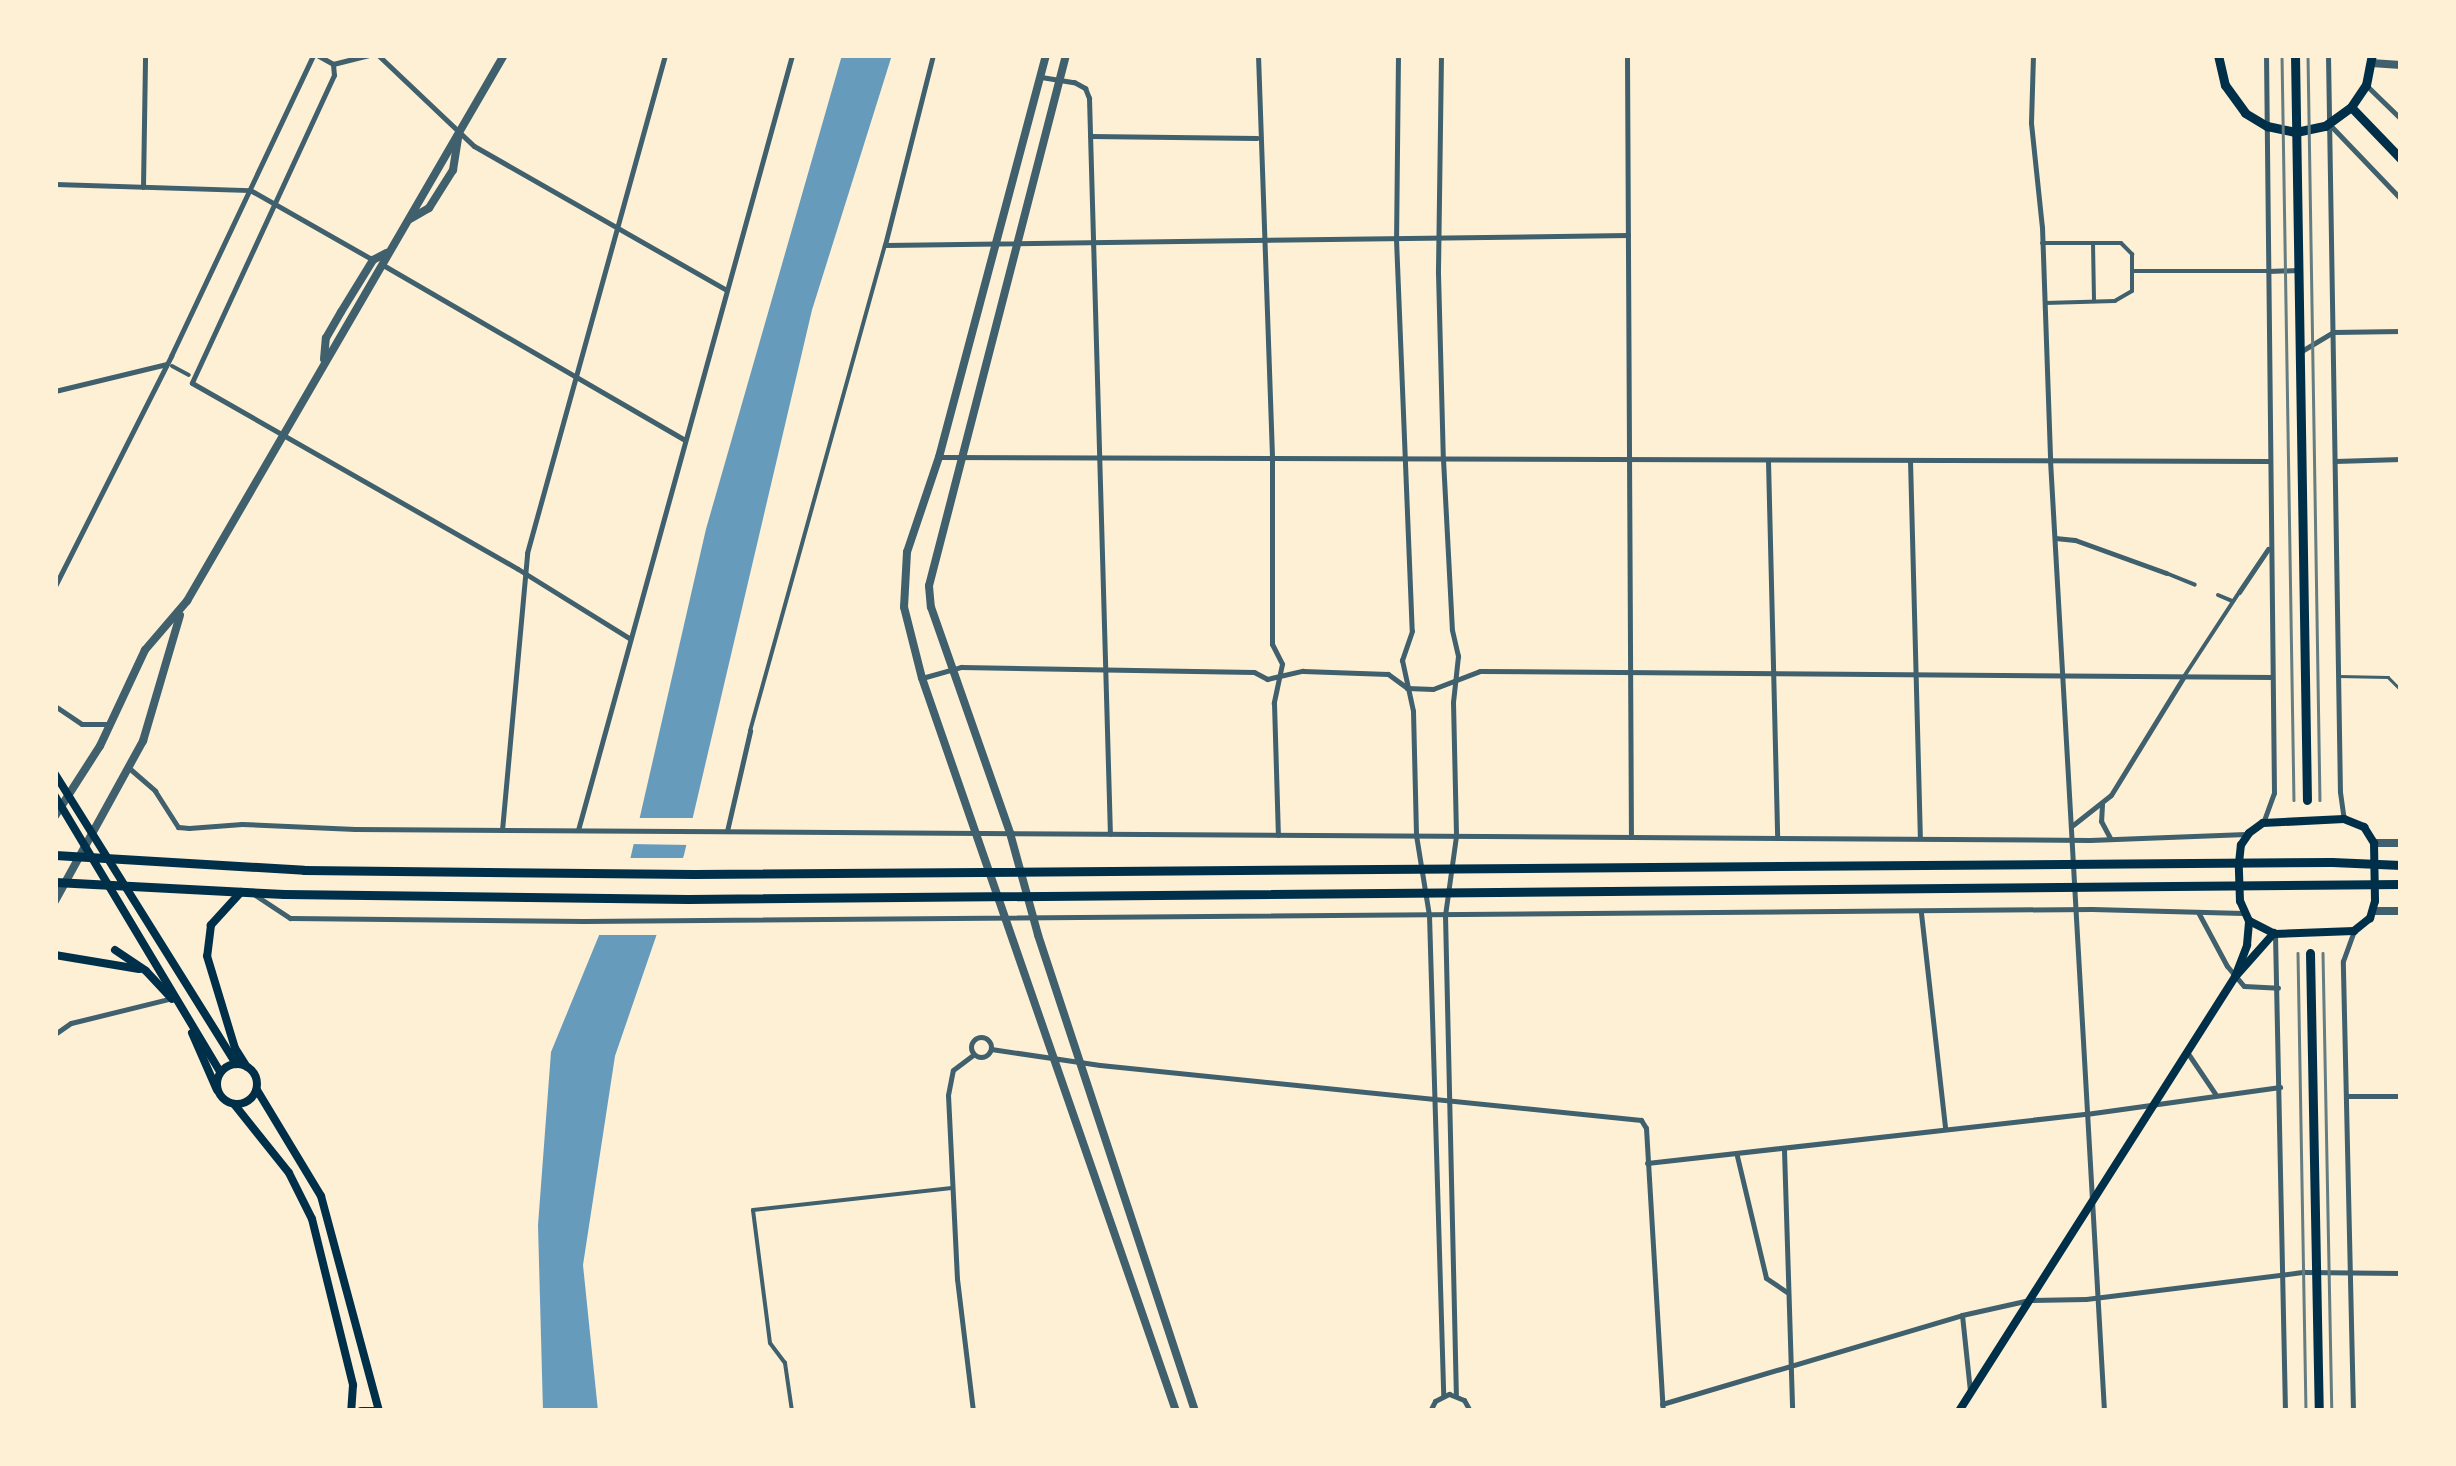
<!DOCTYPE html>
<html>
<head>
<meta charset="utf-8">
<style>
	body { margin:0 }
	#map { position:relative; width:2456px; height:1466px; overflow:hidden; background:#fdf0d5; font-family:Poppins,sans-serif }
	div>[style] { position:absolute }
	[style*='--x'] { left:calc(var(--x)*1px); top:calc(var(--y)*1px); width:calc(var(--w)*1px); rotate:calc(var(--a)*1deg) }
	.water>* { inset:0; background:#669bbc }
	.pier>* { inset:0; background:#fdf0d5 }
	.service>* { height:2.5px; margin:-1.25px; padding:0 1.25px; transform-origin:1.25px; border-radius:1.25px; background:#3f606c }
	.pedestrian>* { height:4px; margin:-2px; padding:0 2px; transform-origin:2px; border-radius:2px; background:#3f606c }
	.minor>* { height:5px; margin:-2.5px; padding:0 2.5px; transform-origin:2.5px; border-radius:2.5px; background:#3f606c }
	.minor>.ring { margin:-2.5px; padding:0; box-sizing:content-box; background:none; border:5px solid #3f606c; border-radius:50% }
	.tertiary>* { height:8px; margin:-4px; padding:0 4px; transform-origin:4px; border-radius:4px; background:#3f606c }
	.secondary>* { height:8px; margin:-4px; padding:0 4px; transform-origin:4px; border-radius:4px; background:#003049 }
	.secondary>.ring { margin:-4px; padding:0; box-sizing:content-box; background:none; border:8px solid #003049; border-radius:50% }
	.primary>* { height:9px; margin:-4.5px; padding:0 4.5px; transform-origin:4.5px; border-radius:4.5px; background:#003049 }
	.tram>* { height:2.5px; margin:-1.25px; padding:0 1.25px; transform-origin:1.25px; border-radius:1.25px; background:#657d81 }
	span { translate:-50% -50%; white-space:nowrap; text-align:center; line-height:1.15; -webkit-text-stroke:10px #fdf0d5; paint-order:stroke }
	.frame { position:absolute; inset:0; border:58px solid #fdf0d5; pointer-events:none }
</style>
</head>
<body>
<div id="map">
	<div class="water">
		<i style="clip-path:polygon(842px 55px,892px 55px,812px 310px,684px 855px,615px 1056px,583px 1265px,598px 1411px,543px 1411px,538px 1225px,551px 1052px,630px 860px,706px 529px)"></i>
	</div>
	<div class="pier">
		<i style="clip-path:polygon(634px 818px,697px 818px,691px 845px,628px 844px)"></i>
		<i style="clip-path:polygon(625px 858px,688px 858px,662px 935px,594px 935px)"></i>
	</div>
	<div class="service">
		<i style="--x:2338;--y:676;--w:50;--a:1.1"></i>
		<i style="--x:2388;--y:677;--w:18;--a:45"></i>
	</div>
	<div class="pedestrian">
		<i style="--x:2042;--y:243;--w:79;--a:0"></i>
		<i style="--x:2121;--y:243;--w:16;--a:45"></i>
		<i style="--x:2132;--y:254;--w:37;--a:90"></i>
		<i style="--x:2132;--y:291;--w:20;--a:150"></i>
		<i style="--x:2115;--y:301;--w:70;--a:178.4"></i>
		<i style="--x:2093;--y:243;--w:58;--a:89"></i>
		<i style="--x:2132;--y:271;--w:136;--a:0"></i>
		<i style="--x:172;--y:366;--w:19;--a:28"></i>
		<i style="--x:2166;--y:573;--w:31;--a:22"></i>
		<i style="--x:2218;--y:595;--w:15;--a:23"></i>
		<i style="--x:2183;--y:678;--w:100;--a:-56.8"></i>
		<i style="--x:750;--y:731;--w:504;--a:-74.48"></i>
		<i style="--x:792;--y:1411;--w:49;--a:-98.3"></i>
		<i style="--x:785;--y:1363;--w:25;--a:-127"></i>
		<i style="--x:770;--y:1343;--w:134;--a:-97.3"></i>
		<i style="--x:753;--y:1210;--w:200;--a:-6.3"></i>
	</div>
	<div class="minor">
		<i style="--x:317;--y:55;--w:18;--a:29"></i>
		<i style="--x:333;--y:64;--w:36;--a:-14"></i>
		<i style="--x:378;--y:55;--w:132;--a:43.5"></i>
		<i style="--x:474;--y:146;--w:289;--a:29.7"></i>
		<i style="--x:933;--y:55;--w:196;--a:104.2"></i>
		<i style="--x:885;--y:245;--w:743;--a:-0.77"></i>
		<i style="--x:1258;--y:55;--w:404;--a:88"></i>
		<i style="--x:1272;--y:459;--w:185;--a:90"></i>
		<i style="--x:1272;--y:644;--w:22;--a:63"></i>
		<i style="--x:1282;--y:664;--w:40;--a:102"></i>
		<i style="--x:1274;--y:703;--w:132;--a:88.3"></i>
		<i style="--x:1398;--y:55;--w:184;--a:90.6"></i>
		<i style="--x:1396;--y:239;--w:392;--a:87.7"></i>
		<i style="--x:1412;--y:631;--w:31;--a:109"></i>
		<i style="--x:1402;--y:660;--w:52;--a:77.8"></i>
		<i style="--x:1413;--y:711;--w:124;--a:88.6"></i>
		<i style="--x:1416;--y:835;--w:81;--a:80.8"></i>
		<i style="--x:1429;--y:915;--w:481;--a:88.3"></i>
		<i style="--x:1441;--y:55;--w:218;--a:90.8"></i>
		<i style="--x:1438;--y:273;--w:186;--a:88.5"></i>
		<i style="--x:1443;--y:459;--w:171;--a:87"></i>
		<i style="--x:1452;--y:630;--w:27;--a:77"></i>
		<i style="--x:1458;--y:656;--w:46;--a:96.2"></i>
		<i style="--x:1453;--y:702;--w:134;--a:88.7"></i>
		<i style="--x:1456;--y:836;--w:80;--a:97.9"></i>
		<i style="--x:1445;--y:915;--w:480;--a:88.7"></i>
		<i style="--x:1627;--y:55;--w:782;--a:89.71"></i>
		<i style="--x:2033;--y:55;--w:68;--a:91.7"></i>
		<i style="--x:2031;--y:123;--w:105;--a:84"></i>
		<i style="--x:2042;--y:227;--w:233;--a:88"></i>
		<i style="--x:2050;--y:460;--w:953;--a:86.75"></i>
		<i style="--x:2328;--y:55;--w:737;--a:89.07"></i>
		<i style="--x:2340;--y:792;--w:27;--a:82"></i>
		<i style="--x:333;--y:64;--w:11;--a:85"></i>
		<i style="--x:334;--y:75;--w:339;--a:114.8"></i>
		<i style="--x:192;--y:383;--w:375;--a:29.7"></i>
		<i style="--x:518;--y:569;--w:131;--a:31.9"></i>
		<i style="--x:1041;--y:77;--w:33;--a:9"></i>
		<i style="--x:1074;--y:82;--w:13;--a:29"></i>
		<i style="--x:1085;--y:88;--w:11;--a:68"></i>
		<i style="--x:1089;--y:98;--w:736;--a:88.37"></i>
		<i style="--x:2367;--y:86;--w:47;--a:44.1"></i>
		<i style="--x:2331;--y:126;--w:101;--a:46.2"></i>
		<i style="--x:1090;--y:136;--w:167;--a:0.7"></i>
		<i style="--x:55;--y:184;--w:195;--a:1.8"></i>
		<i style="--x:250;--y:190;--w:142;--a:29.6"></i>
		<i style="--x:143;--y:187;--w:132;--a:-89.1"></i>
		<i style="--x:383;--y:265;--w:347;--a:30.1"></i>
		<i style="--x:2268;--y:271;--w:31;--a:-2"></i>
		<i style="--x:2300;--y:352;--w:39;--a:-31"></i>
		<i style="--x:2333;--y:332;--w:68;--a:-0.8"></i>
		<i style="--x:55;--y:391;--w:115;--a:-13.6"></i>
		<i style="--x:939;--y:457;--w:1330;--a:0.17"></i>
		<i style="--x:1910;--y:460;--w:378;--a:88.5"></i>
		<i style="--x:1768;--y:461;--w:377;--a:88.6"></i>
		<i style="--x:2335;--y:461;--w:66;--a:-1.7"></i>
		<i style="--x:2055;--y:538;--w:20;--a:6"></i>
		<i style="--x:2075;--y:540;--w:97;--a:19.9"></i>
		<i style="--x:55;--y:586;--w:258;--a:-63.2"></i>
		<i style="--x:171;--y:356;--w:333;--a:-64.7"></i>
		<i style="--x:2239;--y:592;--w:52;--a:-56"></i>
		<i style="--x:922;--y:678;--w:41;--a:-15.8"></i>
		<i style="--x:961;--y:667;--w:293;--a:1"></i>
		<i style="--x:1254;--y:672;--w:15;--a:28"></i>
		<i style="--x:1267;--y:679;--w:37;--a:-13"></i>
		<i style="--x:1303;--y:671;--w:85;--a:2"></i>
		<i style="--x:1388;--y:674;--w:24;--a:36"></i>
		<i style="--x:1407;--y:688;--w:26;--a:2"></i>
		<i style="--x:1433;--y:689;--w:50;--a:-21"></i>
		<i style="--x:1480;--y:671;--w:792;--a:0.43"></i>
		<i style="--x:55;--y:706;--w:32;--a:34"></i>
		<i style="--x:82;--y:724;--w:25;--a:0"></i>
		<i style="--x:129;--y:768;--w:35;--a:41"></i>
		<i style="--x:155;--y:791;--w:43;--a:57.4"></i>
		<i style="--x:178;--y:827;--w:11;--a:5"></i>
		<i style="--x:189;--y:828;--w:53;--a:-4.3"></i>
		<i style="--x:242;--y:824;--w:113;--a:2.5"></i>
		<i style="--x:355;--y:829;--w:1735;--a:0.36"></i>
		<i style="--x:2090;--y:840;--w:156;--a:-2.2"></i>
		<i style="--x:2102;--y:804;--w:17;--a:93"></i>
		<i style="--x:2101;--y:821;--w:19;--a:62"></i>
		<i style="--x:2263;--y:823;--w:32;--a:-70"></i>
		<i style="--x:2274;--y:793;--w:738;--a:-90.62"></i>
		<i style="--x:2073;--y:825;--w:48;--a:-38.3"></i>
		<i style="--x:2111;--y:795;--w:137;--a:-58.4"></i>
		<i style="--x:502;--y:830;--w:278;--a:-84.8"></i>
		<i style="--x:527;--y:553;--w:517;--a:-74.51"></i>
		<i style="--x:578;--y:830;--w:804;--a:-74.56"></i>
		<i style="--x:727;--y:831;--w:103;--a:-77"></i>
		<i style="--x:255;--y:895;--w:42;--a:33.3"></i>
		<i style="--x:290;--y:918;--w:294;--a:0.6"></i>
		<i style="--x:584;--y:921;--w:1508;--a:-0.46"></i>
		<i style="--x:2092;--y:909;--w:151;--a:1.5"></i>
		<i style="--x:2198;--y:912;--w:61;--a:61.8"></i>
		<i style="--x:2227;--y:966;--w:26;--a:50"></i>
		<i style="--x:2244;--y:986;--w:34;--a:3"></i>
		<i style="--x:1921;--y:913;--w:216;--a:83.6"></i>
		<i style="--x:2275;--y:934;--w:477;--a:88.8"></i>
		<i style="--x:55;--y:1034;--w:19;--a:-35"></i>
		<i style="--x:71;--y:1023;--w:101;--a:-13.8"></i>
		<i class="ring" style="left:971px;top:1037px;width:15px;height:15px"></i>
		<i style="--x:991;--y:1049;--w:110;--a:8.4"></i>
		<i style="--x:1100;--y:1065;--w:544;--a:5.8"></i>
		<i style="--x:1641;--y:1120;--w:9;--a:58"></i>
		<i style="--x:1646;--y:1128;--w:284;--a:86.6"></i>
		<i style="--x:2187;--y:1052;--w:52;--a:56"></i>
		<i style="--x:2347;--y:1096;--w:54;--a:0"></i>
		<i style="--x:1784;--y:1150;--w:261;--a:88.2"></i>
		<i style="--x:1737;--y:1156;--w:125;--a:76.6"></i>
		<i style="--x:1766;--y:1278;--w:25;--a:34"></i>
		<i style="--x:1647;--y:1163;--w:442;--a:-6.4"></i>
		<i style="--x:2086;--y:1114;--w:196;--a:-7.9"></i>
		<i style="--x:1962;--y:1315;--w:76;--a:84"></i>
		<i style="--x:1662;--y:1404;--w:313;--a:-16.5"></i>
		<i style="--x:1962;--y:1315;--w:69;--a:-12.6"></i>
		<i style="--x:2029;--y:1300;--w:57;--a:-1"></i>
		<i style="--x:2086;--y:1299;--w:220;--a:-7.1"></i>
		<i style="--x:2304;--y:1272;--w:97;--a:0.6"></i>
		<i style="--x:973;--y:1411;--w:133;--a:-96.9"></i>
		<i style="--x:957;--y:1279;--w:184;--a:-92.8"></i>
		<i style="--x:948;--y:1095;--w:25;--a:-79"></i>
		<i style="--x:953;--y:1070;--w:25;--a:-37"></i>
		<i style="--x:1430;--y:1411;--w:11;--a:-63"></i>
		<i style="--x:1435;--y:1401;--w:16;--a:-27"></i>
		<i style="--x:1449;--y:1394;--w:16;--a:22"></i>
		<i style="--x:1464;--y:1400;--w:13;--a:61"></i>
		<i style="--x:2353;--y:1411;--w:450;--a:-91.3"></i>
		<i style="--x:2343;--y:961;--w:32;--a:-70"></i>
	</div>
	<div class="tertiary">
		<i style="--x:1046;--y:55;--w:416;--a:104.9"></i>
		<i style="--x:939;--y:457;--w:100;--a:108.6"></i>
		<i style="--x:907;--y:552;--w:55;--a:93.1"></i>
		<i style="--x:904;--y:607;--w:73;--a:75.8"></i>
		<i style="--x:922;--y:678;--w:776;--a:70.89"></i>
		<i style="--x:1066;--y:55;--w:548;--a:104.47"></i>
		<i style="--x:929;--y:586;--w:21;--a:85"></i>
		<i style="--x:931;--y:607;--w:239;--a:70.7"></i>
		<i style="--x:1010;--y:833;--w:106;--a:74.6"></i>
		<i style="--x:1038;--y:935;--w:501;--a:71.75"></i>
		<i style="--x:2371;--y:63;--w:30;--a:4"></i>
		<i style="--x:410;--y:219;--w:22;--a:-30"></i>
		<i style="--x:429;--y:208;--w:45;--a:-57.7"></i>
		<i style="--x:453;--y:170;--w:33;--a:-81"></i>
		<i style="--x:324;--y:359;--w:21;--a:-85"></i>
		<i style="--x:326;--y:338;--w:30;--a:-60"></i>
		<i style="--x:341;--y:312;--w:61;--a:-58.4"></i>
		<i style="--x:373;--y:260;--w:15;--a:-28"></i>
		<i style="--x:55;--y:816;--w:83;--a:-57.3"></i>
		<i style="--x:100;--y:746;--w:106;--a:-64.9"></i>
		<i style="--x:145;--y:650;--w:65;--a:-49.4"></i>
		<i style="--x:187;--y:601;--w:631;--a:-59.86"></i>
		<i style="--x:2374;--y:843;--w:27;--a:0"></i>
		<i style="--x:55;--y:901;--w:183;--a:-61.2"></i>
		<i style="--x:143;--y:741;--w:131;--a:-73.6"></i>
		<i style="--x:2374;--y:911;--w:27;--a:0"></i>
	</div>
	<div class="secondary">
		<i style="--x:55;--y:774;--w:342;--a:58"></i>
		<i style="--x:55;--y:796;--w:322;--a:59.1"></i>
		<i style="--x:2344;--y:819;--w:22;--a:22"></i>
		<i style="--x:2364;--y:827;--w:19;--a:58"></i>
		<i style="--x:2374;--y:843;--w:58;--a:89"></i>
		<i style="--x:2375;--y:901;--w:18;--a:106"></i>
		<i style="--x:2370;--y:918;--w:21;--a:141"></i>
		<i style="--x:2354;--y:931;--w:79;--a:177.8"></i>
		<i style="--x:2275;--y:934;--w:29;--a:-153"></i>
		<i style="--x:2249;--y:921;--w:22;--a:-114"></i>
		<i style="--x:2240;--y:901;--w:38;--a:-92"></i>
		<i style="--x:2239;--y:863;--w:18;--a:-84"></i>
		<i style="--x:2241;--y:845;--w:14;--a:-56"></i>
		<i style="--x:2249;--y:833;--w:17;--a:-36"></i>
		<i style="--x:2263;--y:823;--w:81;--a:-2.8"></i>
		<i style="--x:241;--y:892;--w:45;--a:132.3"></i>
		<i style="--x:211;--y:925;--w:31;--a:97"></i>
		<i style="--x:207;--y:956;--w:96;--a:73.1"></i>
		<i style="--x:235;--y:1048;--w:22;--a:58"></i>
		<i style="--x:115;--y:950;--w:37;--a:34"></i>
		<i style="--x:146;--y:971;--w:38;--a:47"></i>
		<i style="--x:55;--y:955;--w:85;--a:9.5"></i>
		<i style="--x:2235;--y:977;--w:59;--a:-48.4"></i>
		<i style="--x:192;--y:1033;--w:62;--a:66.3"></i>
		<i class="ring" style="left:217px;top:1064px;width:32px;height:32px"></i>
		<i style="--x:257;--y:1090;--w:124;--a:58.9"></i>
		<i style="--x:321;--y:1196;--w:223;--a:74.9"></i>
		<i style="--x:234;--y:1104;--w:88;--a:51.4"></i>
		<i style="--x:289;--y:1173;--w:51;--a:63.4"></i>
		<i style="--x:312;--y:1219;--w:171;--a:76.1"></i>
		<i style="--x:353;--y:1385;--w:26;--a:94"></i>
		<i style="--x:361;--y:1411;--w:13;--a:0"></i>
		<i style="--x:1959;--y:1411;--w:514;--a:-57.55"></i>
		<i style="--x:2235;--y:977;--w:34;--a:-69"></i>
		<i style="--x:2247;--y:945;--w:24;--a:-85"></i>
	</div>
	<div class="primary">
		<i style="--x:2218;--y:55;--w:31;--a:77"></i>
		<i style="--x:2225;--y:85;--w:34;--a:54"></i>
		<i style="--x:2245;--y:113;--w:26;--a:31"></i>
		<i style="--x:2267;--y:126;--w:30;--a:12"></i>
		<i style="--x:2296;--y:132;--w:30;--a:-12"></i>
		<i style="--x:2325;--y:126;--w:32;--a:-36"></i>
		<i style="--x:2351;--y:107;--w:27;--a:-56"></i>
		<i style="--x:2366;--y:85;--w:31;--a:-79"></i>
		<i style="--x:2295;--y:55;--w:745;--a:89.08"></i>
		<i style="--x:2351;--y:107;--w:72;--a:46.1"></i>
		<i style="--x:55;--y:855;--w:249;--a:3.4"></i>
		<i style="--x:304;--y:870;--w:390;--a:0.6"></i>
		<i style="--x:694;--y:874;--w:1638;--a:-0.42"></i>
		<i style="--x:2332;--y:862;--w:69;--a:2.5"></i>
		<i style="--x:55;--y:882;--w:229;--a:3"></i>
		<i style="--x:284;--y:894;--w:404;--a:0.7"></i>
		<i style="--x:688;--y:899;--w:1713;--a:-0.5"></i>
		<i style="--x:2310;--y:953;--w:458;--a:88.9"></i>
	</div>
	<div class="tram">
		<i style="--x:2282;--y:55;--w:745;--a:89.08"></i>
		<i style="--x:2308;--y:55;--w:745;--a:89.08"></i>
		<i style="--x:2298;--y:953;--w:458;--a:89"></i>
		<i style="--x:2323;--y:953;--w:458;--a:88.9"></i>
	</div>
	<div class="frame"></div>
</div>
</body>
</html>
